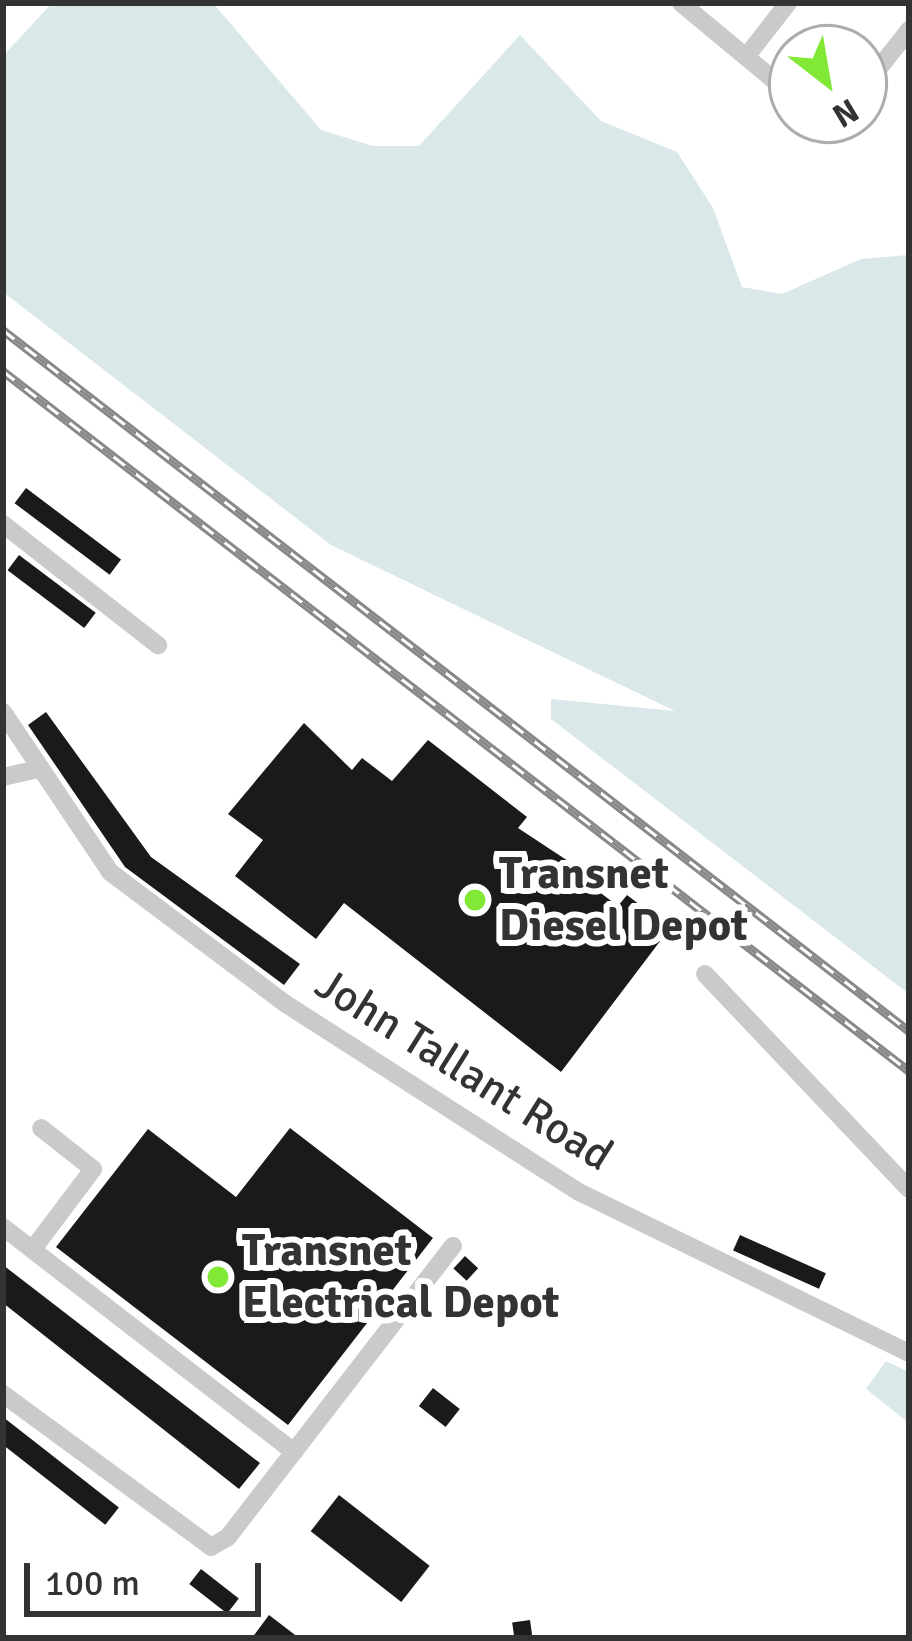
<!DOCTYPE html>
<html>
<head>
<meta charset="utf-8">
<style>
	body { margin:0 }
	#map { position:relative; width:912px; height:1641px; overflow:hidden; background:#fff; font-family:Signika,sans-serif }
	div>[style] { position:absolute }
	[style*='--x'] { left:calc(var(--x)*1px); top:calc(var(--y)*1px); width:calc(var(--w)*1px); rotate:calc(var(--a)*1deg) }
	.green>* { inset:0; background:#dae8ea }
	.building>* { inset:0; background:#1a1a1a; transform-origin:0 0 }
	.minor>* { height:18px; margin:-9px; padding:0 9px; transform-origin:9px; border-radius:9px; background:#cacaca }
	.rail>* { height:9px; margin-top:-4.5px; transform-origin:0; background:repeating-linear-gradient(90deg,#fff 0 14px,#888 0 28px); box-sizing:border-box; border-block:3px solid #888 }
	.dots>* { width:33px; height:33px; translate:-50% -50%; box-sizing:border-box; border:6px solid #fff; border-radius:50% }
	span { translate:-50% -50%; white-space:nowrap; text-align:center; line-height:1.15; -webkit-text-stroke:12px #fff; paint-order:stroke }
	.poi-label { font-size:45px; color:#333; font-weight:700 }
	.left { translate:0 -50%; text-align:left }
	.street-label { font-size:45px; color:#333 }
	.frame { position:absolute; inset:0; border:6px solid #333; pointer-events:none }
	.north { position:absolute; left:768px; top:24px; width:120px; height:120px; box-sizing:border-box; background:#fff; border:3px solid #adadad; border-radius:50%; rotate:149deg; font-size:33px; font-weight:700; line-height:48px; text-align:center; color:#333 }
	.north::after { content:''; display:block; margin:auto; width:42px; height:54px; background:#82e836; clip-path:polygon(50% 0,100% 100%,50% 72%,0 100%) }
	.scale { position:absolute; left:24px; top:1563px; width:237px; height:54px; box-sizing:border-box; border:6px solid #333; border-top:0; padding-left:15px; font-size:36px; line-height:42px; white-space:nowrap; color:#333; -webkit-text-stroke:9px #fff; paint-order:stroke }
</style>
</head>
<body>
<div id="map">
	<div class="green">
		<i style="clip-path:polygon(52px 3px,213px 3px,321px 130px,373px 146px,419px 146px,520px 35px,601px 121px,677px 152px,713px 208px,742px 287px,782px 294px,861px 259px,909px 255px,909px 994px,551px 719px,551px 699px,675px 711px,331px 545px,3px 292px,3px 56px)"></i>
		<i style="clip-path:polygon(886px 1361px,909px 1372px,909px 1423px,866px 1389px)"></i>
	</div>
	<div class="building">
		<i style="left:26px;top:488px;width:119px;height:19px;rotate:37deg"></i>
		<i style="left:19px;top:555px;width:96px;height:19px;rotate:37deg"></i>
		<i style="clip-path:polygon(46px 712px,151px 857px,300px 964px,284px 985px,125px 867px,28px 725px)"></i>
		<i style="clip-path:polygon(304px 723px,352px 770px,362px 758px,392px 781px,428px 740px,527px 817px,518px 828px,603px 884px,598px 891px,618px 906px,627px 895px,670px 928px,561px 1072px,344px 903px,316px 939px,235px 876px,263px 840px,228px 814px)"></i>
		<i style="clip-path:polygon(290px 1128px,433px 1238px,288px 1425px,56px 1247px,148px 1129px,236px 1197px)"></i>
		<i style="left:740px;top:1235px;width:94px;height:17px;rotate:24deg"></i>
		<i style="left:465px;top:1256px;width:18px;height:17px;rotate:43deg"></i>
		<i style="clip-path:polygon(3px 1265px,260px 1463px,239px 1489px,3px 1303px)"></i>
		<i style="left:433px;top:1388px;width:34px;height:23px;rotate:38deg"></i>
		<i style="left:3px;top:1417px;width:147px;height:22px;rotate:38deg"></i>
		<i style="left:339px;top:1495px;width:115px;height:46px;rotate:38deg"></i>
		<i style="left:201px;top:1569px;width:48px;height:19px;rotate:38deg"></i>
		<i style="clip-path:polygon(269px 1615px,299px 1638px,252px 1638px)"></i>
		<i style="left:530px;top:1620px;width:15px;height:18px;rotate:82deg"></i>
	</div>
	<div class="minor">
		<i style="--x:681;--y:3;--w:144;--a:39.7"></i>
		<i style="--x:746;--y:57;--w:68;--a:-52.1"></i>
		<i style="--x:864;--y:87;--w:73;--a:-51.7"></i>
		<i style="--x:3;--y:524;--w:197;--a:38"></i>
		<i style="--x:3;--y:712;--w:192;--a:56.2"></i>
		<i style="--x:110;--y:872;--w:220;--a:36.9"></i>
		<i style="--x:286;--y:1004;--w:348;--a:32.7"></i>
		<i style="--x:579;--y:1192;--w:367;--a:26"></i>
		<i style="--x:3;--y:777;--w:37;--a:-13"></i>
		<i style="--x:705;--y:974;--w:296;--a:46.5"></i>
		<i style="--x:3;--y:1227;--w:368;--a:37.7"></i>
		<i style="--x:33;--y:1249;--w:100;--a:-53.1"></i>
		<i style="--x:93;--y:1169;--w:66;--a:-141.7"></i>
		<i style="--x:3;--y:1394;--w:258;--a:36.3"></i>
		<i style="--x:211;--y:1547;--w:20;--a:-30"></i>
		<i style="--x:228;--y:1537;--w:368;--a:-52.3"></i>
	</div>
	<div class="rail">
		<i style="--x:3;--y:330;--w:1146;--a:37.73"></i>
		<i style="--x:3;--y:371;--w:1145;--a:37.69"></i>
	</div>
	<div class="dots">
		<i style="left:475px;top:900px;background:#82e836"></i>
		<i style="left:218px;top:1277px;background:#82e836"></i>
	</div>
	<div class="poi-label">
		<span class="left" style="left:499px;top:900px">Transnet<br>Diesel Depot</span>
		<span class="left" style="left:242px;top:1277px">Transnet<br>Electrical Depot</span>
	</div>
	<div class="street-label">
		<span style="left:464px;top:1070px;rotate:32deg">John Tallant Road</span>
	</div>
	<div class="frame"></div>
	<div class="north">N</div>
	<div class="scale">100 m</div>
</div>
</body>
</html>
